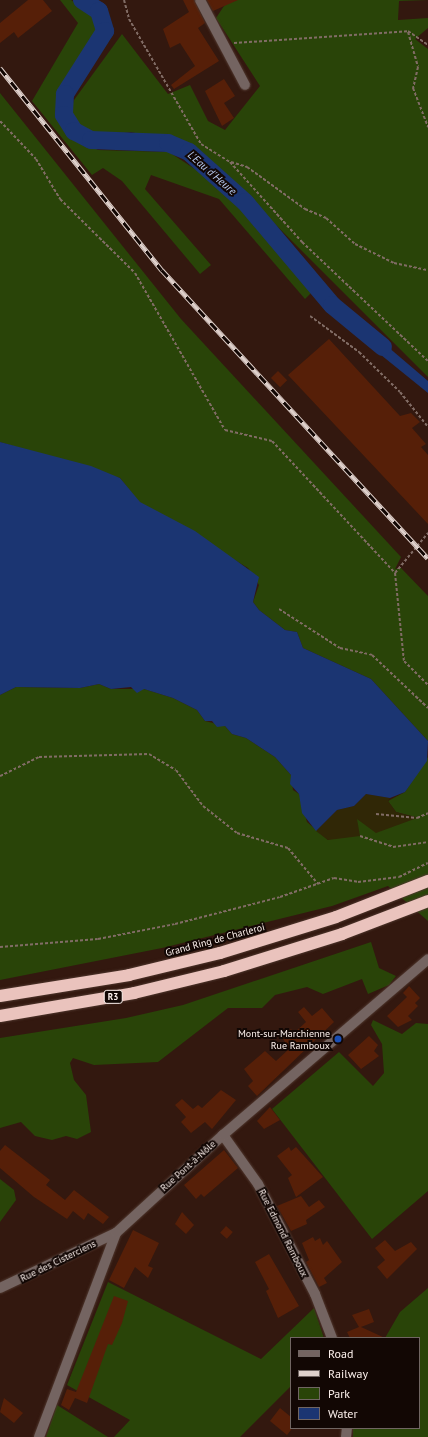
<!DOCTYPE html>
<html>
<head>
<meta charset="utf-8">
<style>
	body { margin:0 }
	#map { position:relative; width:428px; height:1437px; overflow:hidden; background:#33180f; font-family:"PT Sans",sans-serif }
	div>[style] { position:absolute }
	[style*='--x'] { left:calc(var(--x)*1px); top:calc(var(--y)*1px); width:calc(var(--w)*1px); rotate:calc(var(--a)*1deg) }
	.green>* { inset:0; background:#294408 }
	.sand>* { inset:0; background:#302706 }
	.water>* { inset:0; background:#1b3572 }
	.river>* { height:18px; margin:-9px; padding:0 9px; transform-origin:9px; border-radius:9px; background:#1b3572 }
	.building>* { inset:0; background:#561f08; transform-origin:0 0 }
	.path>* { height:2px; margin-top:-1px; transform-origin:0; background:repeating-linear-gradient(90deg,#816c65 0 3px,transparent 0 5px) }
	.roads { filter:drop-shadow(0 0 1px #4f372e) drop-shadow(0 0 1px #4f372e) }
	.street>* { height:10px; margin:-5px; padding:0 5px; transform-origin:5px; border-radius:5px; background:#746461 }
	.highway>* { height:12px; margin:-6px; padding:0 6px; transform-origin:6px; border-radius:6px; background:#eac3bd }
	.rail>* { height:4.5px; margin-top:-2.25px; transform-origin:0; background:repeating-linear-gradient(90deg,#120704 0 9px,#dfd1cc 0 18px); box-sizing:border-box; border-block:1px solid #dfd1cc }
	.dots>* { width:11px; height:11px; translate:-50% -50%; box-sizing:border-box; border:2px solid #120704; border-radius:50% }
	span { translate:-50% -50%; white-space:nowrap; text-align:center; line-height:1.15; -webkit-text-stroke:4px #120704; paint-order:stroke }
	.shield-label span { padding:1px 3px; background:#120704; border:1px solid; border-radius:3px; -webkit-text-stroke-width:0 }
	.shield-label { font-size:9px; color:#fef2ee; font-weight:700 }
	.street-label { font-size:10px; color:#fef2ee }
	.poi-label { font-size:10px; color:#fef2ee }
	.right { translate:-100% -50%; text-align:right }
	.water-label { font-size:11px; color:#b9ccf1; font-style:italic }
	.legend { position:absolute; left:290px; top:1337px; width:130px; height:92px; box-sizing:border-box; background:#120704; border:1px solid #706562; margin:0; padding:5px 7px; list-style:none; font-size:12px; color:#fef2ee }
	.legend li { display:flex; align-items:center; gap:8px; height:20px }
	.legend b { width:20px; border:1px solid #706562 }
</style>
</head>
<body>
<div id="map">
	<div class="green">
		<i style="clip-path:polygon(60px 0,71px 0,94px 14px,98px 33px,60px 99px,60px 116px,75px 137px,98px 150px,169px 152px,222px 187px,313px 291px,305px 299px,219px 199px,151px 175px,145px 189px,211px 265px,200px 274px,122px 181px,103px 168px,92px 175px,32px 101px,78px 23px)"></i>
		<i style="clip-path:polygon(228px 0,428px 0,399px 1px,398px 20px,428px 18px,428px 28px,415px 39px,428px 49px,428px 377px,229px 178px,189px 145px,131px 132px,95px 137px,87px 134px,70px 113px,74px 100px,122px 34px,168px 94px,190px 85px,208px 121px,225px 130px,260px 86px,216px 18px)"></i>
		<i style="clip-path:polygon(0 93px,181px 319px,401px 557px,395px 569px,401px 568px,428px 596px,428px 741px,371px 679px,303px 648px,297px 632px,285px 630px,259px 610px,253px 602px,259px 585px,248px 568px,139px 502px,120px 478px,0 442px)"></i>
		<i style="clip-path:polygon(99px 684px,111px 689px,144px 689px,173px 698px,197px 710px,205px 721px,225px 726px,232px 734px,246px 738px,275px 757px,291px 775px,293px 790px,299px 794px,307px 822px,328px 840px,356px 819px,416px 817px,396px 812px,388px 801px,405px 792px,428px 757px,428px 921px,388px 886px,332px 906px,162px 948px,0 980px,0 695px,16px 687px,80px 688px)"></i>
		<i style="clip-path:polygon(371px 942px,379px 968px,396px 976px,389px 985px,368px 994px,362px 979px,323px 994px,307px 987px,275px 995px,262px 1008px,228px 1008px,158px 1062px,94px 1065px,73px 1058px,70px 1063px,74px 1080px,86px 1095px,91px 1132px,77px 1139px,66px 1136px,52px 1140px,35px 1136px,21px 1122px,0 1128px,0 1038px,126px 1018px,183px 1005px)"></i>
		<i style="clip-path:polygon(373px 1020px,402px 1034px,416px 1023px,428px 1024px,428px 1191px,372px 1239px,272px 1109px,339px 1052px,373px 1086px,384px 1073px,382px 1044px,371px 1025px)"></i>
		<i style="clip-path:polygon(0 1179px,14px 1190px,16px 1200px,0 1222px)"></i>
		<i style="clip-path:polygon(108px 1282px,261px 1359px,314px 1308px,324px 1338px,291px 1338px,291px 1386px,240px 1437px,114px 1437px,130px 1420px,67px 1385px)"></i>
		<i style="clip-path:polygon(428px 1288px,428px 1437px,353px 1437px,353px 1428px,419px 1428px,419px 1338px,385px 1338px,400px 1312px)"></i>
		<i style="clip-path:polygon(57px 1405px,108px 1437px,46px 1437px)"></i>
	</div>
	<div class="sand">
		<i style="clip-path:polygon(366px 794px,390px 798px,388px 801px,396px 812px,417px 818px,376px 833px,357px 819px,360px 836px,328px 840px,316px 831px,337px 810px,354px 806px)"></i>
	</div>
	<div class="water">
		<i style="clip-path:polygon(367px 329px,428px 381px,428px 393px,365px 342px,361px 336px)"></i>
		<i style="clip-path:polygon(0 442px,91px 466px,120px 478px,140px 502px,195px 531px,259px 577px,253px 602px,259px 610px,285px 630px,297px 632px,303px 648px,371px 679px,428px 741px,427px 761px,405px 792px,390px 798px,366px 794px,354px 806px,337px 810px,316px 831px,302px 813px,299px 794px,290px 784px,291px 775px,275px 757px,246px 738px,232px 734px,225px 726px,217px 727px,212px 721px,205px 721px,197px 710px,173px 698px,144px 689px,137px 693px,131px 687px,111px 689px,99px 684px,80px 688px,16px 687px,0 695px)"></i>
	</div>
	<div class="river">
		<i style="--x:82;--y:0;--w:20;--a:33"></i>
		<i style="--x:99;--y:11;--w:21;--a:73"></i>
		<i style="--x:105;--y:31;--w:75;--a:122.4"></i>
		<i style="--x:65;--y:94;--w:21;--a:93"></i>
		<i style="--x:64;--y:115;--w:19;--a:58"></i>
		<i style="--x:74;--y:131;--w:19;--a:28"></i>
		<i style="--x:91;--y:140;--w:77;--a:2.2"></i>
		<i style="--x:168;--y:143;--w:23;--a:23"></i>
		<i style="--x:189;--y:152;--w:75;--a:41.8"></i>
		<i style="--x:245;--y:202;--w:135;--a:49.8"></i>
		<i style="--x:332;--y:305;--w:66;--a:39.5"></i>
	</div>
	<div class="building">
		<i style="clip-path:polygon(28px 0,43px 0,52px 11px,18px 38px,14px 32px,0 43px,0 23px)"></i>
		<i style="clip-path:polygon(183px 0,194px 0,205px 23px,198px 28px,219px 61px,174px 89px,171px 85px,195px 66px,180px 43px,170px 48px,163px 29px,189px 12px)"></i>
		<i style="clip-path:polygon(207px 0,238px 0,213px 11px)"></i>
		<i style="clip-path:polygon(224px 79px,235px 96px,224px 103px,234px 118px,222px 126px,205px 91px)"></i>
		<i style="clip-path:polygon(329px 339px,400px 416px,411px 413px,420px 422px,412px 428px,426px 444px,421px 447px,428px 455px,428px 524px,288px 375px)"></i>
		<i style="left:278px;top:371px;width:13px;height:10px;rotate:45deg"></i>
		<i style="clip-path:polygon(409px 986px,420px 998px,415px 1003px,418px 1006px,408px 1016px,412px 1020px,398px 1027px,387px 1016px,407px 997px,403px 993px)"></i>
		<i style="clip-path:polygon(304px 1007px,312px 1016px,322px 1008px,334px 1022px,257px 1096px,248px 1086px,253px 1081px,244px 1069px,265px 1051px,276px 1061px,289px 1049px,282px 1037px,291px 1029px,294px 1033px,306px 1022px,298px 1012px)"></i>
		<i style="clip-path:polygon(369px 1036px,378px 1045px,374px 1051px,379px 1056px,361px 1069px,348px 1055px)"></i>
		<i style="clip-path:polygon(221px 1090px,236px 1100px,212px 1129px,205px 1122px,191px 1133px,181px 1122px,186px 1117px,175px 1105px,182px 1099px,193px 1109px,198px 1105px,202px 1108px)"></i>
		<i style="clip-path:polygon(270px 1107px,280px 1120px,264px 1129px,257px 1121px)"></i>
		<i style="clip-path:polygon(5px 1145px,50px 1180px,46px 1185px,65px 1200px,74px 1190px,109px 1217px,103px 1224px,88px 1213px,84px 1220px,73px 1211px,67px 1219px,34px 1197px,0 1168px,0 1151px)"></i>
		<i style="clip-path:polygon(289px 1147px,291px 1151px,296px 1147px,323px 1177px,296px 1197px,288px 1178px,292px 1175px,277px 1156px)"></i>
		<i style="clip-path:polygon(224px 1150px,238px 1168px,204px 1197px,201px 1194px,196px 1199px,184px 1185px)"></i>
		<i style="clip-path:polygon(301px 1196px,309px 1207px,319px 1200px,325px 1207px,306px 1220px,307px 1224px,291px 1231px,277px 1206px)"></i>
		<i style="clip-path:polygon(182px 1212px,194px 1225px,186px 1234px,175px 1224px)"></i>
		<i style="left:226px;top:1226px;width:9px;height:9px;rotate:41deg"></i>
		<i style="clip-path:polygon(133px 1230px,159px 1243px,148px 1266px,153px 1268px,148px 1278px,135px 1267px,124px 1288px,109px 1280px)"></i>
		<i style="clip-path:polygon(313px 1237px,315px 1241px,320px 1238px,323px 1245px,327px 1241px,342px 1262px,324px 1278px,327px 1283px,319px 1287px,306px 1262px,309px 1260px,302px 1243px)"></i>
		<i style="clip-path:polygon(385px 1240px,395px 1251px,411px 1242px,417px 1249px,387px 1279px,377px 1267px,385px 1260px,375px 1248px)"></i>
		<i style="clip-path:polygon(269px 1254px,299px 1306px,278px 1318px,266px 1291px,269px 1289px,255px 1262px)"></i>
		<i style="clip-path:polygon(114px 1296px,128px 1301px,122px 1323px,112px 1345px,108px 1344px,87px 1403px,75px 1398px,69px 1410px,61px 1405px,67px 1389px,76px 1392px)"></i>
		<i style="clip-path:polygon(369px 1309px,374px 1322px,361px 1327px,385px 1338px,350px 1338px,347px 1332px,359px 1327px,352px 1315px)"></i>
		<i style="clip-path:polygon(4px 1398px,23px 1413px,14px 1423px,0 1412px)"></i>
		<i style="clip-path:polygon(280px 1408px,291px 1417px,291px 1430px,287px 1435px,270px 1421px)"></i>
	</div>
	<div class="path">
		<i style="--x:124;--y:0;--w:20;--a:75"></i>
		<i style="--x:129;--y:19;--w:144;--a:60.1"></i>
		<i style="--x:201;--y:144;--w:34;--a:32"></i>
		<i style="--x:230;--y:162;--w:108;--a:48"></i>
		<i style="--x:302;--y:242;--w:173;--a:43.4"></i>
		<i style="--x:408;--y:32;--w:36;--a:74"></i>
		<i style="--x:418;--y:67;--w:22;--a:103"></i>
		<i style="--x:413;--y:88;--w:42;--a:69"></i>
		<i style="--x:234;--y:43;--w:174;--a:-3.9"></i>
		<i style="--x:408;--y:31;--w:24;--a:35"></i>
		<i style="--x:0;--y:121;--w:52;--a:46.5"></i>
		<i style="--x:36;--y:159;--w:47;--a:59"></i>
		<i style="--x:60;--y:199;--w:105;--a:44.6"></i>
		<i style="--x:135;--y:273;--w:181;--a:60.2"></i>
		<i style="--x:225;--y:430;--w:48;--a:13.2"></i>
		<i style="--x:272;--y:441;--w:180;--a:47"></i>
		<i style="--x:395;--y:573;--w:88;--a:84.2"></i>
		<i style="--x:404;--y:661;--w:34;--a:45"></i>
		<i style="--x:231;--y:162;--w:17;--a:17"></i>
		<i style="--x:247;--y:167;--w:72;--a:35.9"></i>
		<i style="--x:305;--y:209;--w:23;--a:23"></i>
		<i style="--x:326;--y:218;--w:39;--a:42"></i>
		<i style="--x:355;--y:244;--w:43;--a:26"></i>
		<i style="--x:394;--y:263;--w:35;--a:12"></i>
		<i style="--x:310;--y:316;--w:61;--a:36.3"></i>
		<i style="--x:359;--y:352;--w:57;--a:44.3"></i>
		<i style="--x:400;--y:392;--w:45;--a:51.3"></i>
		<i style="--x:395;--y:573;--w:52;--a:-50.5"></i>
		<i style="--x:279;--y:609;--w:72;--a:32.6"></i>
		<i style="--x:340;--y:648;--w:33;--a:12"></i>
		<i style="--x:372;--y:655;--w:77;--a:43.4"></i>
		<i style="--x:0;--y:776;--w:43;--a:-26"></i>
		<i style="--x:39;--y:757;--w:110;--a:-1.6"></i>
		<i style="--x:149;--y:754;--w:31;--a:31"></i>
		<i style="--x:176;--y:770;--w:45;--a:53.1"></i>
		<i style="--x:203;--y:806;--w:43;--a:38.5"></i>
		<i style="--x:237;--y:833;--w:53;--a:16.4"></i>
		<i style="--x:288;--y:848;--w:47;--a:50.2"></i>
		<i style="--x:376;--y:814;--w:41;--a:5.6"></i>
		<i style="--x:417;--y:818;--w:12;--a:-24"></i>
		<i style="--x:360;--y:836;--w:35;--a:18"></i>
		<i style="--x:393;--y:847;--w:35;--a:-8"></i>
		<i style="--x:0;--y:947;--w:98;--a:-4.7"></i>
		<i style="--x:98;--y:939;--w:78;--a:-11"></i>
		<i style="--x:175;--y:924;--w:108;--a:-14.4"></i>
		<i style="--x:280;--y:897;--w:57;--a:-19.4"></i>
		<i style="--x:334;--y:878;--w:24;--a:9"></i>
		<i style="--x:358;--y:882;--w:41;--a:-7"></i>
		<i style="--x:399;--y:877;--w:32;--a:-26"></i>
	</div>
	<div class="roads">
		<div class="street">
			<i style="--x:200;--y:0;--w:96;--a:62.1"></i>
			<i style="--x:223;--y:1135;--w:60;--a:54.5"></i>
			<i style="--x:258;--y:1184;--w:124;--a:62.6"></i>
			<i style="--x:315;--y:1294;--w:47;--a:68.9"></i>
			<i style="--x:0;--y:1288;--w:128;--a:-25.4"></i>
			<i style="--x:39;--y:1437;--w:218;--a:-69.3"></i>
			<i style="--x:116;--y:1233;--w:145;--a:-42.5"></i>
			<i style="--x:223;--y:1135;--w:270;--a:-40.6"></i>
			<i style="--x:346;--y:1437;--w:9;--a:-84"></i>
		</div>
		<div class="highway">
			<i style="--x:0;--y:996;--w:131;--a:-9.2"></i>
			<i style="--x:129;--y:975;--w:94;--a:-13.6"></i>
			<i style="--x:220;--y:953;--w:121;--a:-17.2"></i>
			<i style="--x:336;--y:917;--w:99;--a:-21.4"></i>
			<i style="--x:0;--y:1016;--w:136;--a:-9.7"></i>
			<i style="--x:134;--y:993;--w:93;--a:-13.7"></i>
			<i style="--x:224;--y:971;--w:124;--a:-17.4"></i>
			<i style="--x:342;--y:934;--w:92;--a:-21"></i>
		</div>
	</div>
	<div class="rail">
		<i style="--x:0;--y:68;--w:259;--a:51.3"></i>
		<i style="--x:162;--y:270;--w:392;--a:47.3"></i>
	</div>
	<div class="dots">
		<i style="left:338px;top:1039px;background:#1a4fb4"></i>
	</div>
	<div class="shield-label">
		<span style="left:113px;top:997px">R3</span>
	</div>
	<div class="street-label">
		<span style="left:215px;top:940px;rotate:-15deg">Grand Ring de Charleroi</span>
		<span style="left:188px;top:1166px;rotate:-42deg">Rue Pont-à-Nôle</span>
		<span style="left:283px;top:1233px;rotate:63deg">Rue Edmond Ramboux</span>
		<span style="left:58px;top:1261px;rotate:-26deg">Rue des Cisterciens</span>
	</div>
	<div class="poi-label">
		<span class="right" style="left:330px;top:1039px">Mont-sur-Marchienne<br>Rue Ramboux</span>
	</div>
	<div class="water-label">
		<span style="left:212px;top:173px;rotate:41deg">L'Eau d'Heure</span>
	</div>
	<ul class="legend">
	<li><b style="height:5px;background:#746461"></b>Road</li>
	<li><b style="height:5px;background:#dfd1cc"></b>Railway</li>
	<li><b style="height:11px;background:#294408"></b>Park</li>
	<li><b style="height:11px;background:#1b3572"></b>Water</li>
	</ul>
</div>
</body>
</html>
